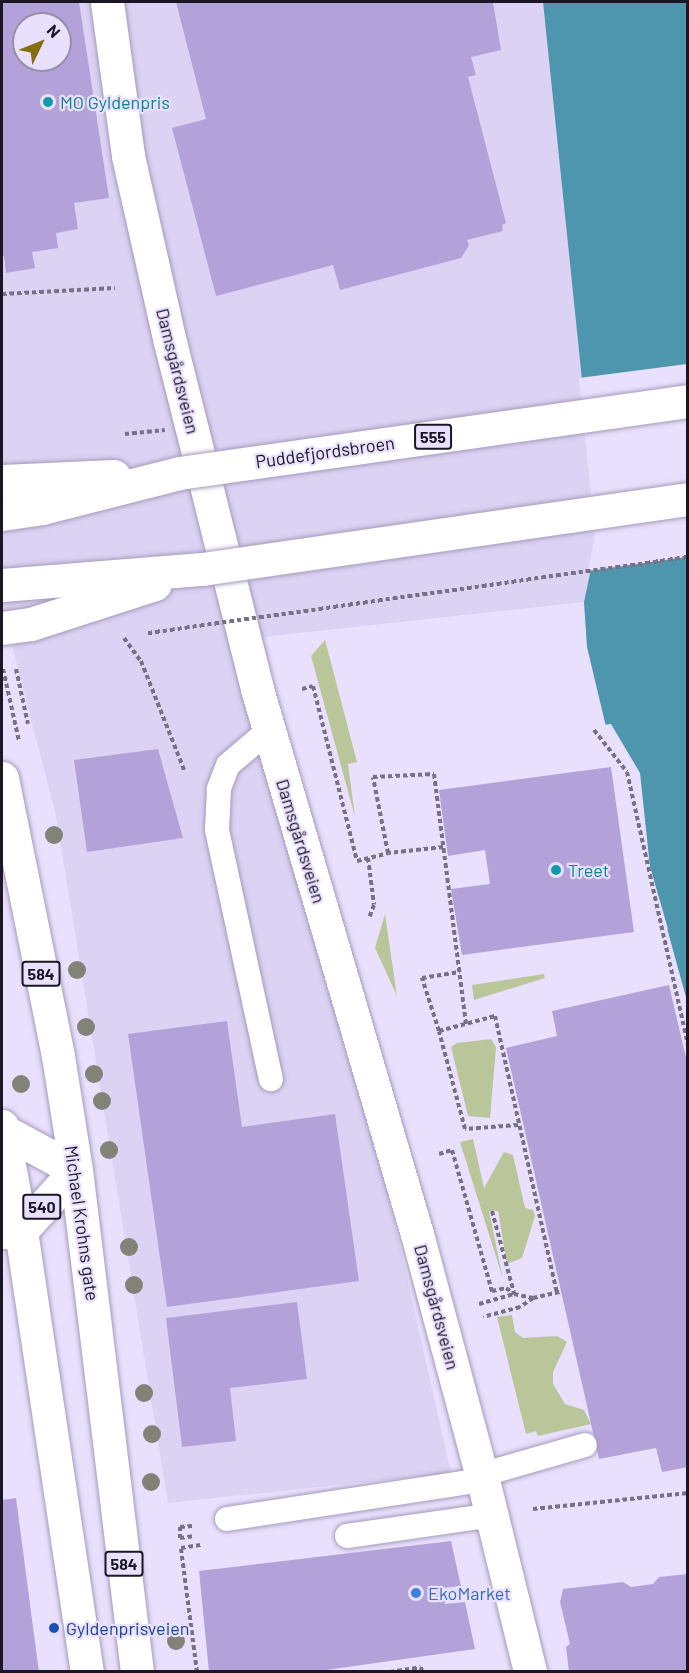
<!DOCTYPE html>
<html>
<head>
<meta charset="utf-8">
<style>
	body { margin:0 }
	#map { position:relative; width:689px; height:1673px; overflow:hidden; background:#e9e0fd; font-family:Barlow,sans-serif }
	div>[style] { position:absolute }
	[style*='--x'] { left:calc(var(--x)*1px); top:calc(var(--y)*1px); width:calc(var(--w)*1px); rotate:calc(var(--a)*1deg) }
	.built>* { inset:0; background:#dcd2f4 }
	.green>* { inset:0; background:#bac69a }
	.water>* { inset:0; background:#4e95ae }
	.pier>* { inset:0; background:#e9e0fd }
	.building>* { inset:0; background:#b3a2d9 }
	.path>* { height:4px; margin-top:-2px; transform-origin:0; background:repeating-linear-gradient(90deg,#777185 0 4.5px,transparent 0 7.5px) }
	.roads { filter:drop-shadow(0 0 2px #a59bbc) drop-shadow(0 0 2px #a59bbc) }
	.service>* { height:24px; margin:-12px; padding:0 12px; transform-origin:12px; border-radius:12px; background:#fff }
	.tertiary>* { height:33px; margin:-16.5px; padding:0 16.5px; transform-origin:16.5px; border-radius:16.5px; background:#fff }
	.primary>* { height:33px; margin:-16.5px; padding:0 16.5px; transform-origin:16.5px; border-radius:16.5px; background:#fff }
	.trunk>* { height:33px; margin:-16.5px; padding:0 16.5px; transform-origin:16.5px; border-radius:16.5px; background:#fff }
	.path-bridge>* { height:4px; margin-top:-2px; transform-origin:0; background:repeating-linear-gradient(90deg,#777185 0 4.5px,transparent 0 7.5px) }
	.bridges { filter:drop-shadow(0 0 2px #a59bbc) drop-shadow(0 0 2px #a59bbc) }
	.trunk-bridge>* { height:33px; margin:-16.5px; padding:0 16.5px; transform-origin:16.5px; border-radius:16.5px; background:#fff }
	.trees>* { width:18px; height:18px; margin:-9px; border-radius:50%; background:#828277 }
	.dots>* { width:16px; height:16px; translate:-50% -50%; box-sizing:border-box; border:3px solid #e9e0fd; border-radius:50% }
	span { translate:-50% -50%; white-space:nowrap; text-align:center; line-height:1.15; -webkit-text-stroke:4.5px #e9e0fd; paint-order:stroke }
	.shield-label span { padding:2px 4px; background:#e9e0fd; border:2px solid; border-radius:4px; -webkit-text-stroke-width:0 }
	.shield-label { font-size:16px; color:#1a1623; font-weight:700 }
	.culture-label { font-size:18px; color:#0d838f }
	.left { translate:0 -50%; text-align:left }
	.street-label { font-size:18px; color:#1a1623 }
	.shop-label { font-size:18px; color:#366cbe }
	.transit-label { font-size:18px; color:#164399 }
	.frame { position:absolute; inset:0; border:3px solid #1a1623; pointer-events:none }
	.north { position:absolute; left:12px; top:12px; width:60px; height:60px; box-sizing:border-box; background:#e9e0fd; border:2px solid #968fa6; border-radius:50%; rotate:47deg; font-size:16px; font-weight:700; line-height:24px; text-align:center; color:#1a1623 }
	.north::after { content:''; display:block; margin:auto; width:21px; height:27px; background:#846f0d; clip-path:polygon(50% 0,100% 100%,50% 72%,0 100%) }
</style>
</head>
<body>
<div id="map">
	<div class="built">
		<i style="clip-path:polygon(evenodd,2px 2px,543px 2px,598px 536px,584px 602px,263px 637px,451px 1473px,168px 1503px,56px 816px,2px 607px,2px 2px,24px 24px,60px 24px,60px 60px,24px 60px,24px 24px)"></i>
	</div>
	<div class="green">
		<i style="clip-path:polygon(325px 640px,357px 762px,348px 764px,355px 817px,311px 656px)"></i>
		<i style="clip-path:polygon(385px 914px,397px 996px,375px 948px)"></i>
		<i style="clip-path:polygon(544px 974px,545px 978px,474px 1000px,472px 985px)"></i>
		<i style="clip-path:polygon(491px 1039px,496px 1047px,490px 1118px,468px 1116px,451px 1047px,457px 1043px)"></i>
		<i style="clip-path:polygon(473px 1139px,484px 1188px,504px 1152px,513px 1155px,525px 1208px,533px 1210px,535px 1216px,522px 1258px,507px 1264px,498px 1211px,489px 1211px,503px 1279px,460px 1142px)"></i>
		<i style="clip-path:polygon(512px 1315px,515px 1332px,523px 1338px,557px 1336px,567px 1342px,553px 1372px,553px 1384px,565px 1404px,584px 1410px,591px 1424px,538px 1436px,536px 1431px,526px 1434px,497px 1317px)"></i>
	</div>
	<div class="water">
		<i style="clip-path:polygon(543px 2px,687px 2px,687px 1001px,627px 783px,612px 752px,587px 647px,584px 602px,598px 535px)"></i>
	</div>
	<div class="pier">
		<i style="clip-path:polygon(687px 364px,687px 557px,588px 571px,595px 535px,579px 378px)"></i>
		<i style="clip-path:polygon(611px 724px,640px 773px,650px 867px,668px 929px,665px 929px,624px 784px,609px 752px,603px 725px)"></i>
	</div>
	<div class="building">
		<i style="clip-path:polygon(evenodd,2px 2px,79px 2px,109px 198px,74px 203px,78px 229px,56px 233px,58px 248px,32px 252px,35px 268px,6px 273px,4px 256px,2px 256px,2px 2px,24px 24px,60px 24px,60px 60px,24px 60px,24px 24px)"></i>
		<i style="clip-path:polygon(176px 2px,493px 2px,501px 50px,471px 57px,476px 75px,468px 77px,506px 223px,502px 225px,503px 231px,467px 240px,469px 245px,461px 258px,340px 290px,333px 265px,216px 296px,172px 128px,206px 119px)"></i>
		<i style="clip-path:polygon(158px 749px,183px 838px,87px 852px,74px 760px)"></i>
		<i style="clip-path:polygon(611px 767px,634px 932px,462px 955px,451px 889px,490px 884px,485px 850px,448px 856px,439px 790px)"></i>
		<i style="clip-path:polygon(669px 985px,688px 1066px,688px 1467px,662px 1472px,656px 1448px,599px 1459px,506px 1048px,557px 1036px,552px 1011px)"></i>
		<i style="clip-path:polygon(227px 1021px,242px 1127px,335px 1114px,359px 1281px,167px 1307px,128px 1034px)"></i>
		<i style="clip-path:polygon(297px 1302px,307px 1379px,230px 1388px,236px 1441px,182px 1447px,166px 1318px)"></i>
		<i style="clip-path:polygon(16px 1498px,39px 1672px,2px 1672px,2px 1500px)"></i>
		<i style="clip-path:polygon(451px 1541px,461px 1586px,443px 1588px,445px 1604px,465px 1602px,475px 1649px,312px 1672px,209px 1672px,199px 1571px)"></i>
		<i style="clip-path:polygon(688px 1574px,688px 1672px,569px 1672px,566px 1647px,570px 1644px,560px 1602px,563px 1589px,623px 1582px,631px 1587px,653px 1584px,659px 1577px)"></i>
	</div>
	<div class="path">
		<i style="--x:2;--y:294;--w:113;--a:-3"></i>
		<i style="--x:124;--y:638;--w:29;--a:54"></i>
		<i style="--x:141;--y:661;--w:119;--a:68.4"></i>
		<i style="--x:3;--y:669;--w:74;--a:77.5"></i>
		<i style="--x:16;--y:669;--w:56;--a:77.7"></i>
		<i style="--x:302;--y:689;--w:11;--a:-15"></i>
		<i style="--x:313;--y:686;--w:180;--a:75.9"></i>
		<i style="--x:357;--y:861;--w:32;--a:-14"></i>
		<i style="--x:594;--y:730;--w:53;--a:51.8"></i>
		<i style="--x:627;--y:772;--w:280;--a:77.4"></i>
		<i style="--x:443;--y:847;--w:55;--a:173.8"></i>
		<i style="--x:388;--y:853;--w:77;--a:-101.2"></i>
		<i style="--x:373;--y:777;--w:61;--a:-2.8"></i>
		<i style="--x:434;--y:774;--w:252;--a:82.7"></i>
		<i style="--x:368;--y:858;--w:47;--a:82.7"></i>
		<i style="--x:374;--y:905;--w:14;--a:111"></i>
		<i style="--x:439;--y:1031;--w:56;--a:-107.8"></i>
		<i style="--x:422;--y:978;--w:38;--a:-9"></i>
		<i style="--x:518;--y:1125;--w:53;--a:175.7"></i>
		<i style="--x:465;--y:1129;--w:101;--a:-104.9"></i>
		<i style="--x:439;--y:1031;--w:58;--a:-15"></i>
		<i style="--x:495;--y:1016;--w:284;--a:77.4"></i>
		<i style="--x:439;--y:1154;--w:14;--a:-17"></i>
		<i style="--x:452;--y:1150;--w:147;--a:74.2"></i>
		<i style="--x:492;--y:1291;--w:14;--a:-12"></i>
		<i style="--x:506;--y:1288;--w:10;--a:37"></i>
		<i style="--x:514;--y:1294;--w:19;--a:12"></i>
		<i style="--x:533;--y:1298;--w:16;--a:145"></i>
		<i style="--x:520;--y:1307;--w:38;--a:165"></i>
		<i style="--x:492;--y:1211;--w:85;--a:75"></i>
		<i style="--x:533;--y:1298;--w:28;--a:-13"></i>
		<i style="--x:479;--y:1304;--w:36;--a:-16"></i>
		<i style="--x:533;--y:1509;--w:156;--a:-5.9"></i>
		<i style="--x:192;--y:1526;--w:12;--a:175"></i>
		<i style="--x:180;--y:1527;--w:11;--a:90"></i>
		<i style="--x:180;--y:1538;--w:15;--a:-8"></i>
		<i style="--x:221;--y:1671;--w:1;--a:90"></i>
		<i style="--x:197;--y:1672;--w:125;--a:-97.4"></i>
		<i style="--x:181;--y:1548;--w:20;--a:-9"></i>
		<i style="--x:390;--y:1672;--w:31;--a:-9"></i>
		<i style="--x:421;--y:1667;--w:5;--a:79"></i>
	</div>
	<div class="roads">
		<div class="service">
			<i style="--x:268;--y:731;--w:52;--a:139.6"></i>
			<i style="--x:228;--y:765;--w:26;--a:111"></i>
			<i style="--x:219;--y:789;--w:41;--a:92.8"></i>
			<i style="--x:217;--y:830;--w:255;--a:77.8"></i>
			<i style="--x:481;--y:1475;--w:108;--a:-16.1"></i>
			<i style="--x:227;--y:1519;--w:259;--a:-8.7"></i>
			<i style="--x:347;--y:1536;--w:147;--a:-8.2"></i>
		</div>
		<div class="tertiary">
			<i style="--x:107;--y:2;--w:155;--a:82.2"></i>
			<i style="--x:128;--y:156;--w:191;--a:77.3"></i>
			<i style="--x:170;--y:342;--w:358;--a:75.9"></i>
			<i style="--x:257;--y:689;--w:568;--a:73.64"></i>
			<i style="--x:417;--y:1234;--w:255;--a:75"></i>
			<i style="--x:483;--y:1480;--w:198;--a:76.2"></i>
		</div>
		<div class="primary">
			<i style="--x:2;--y:778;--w:284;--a:78.6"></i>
			<i style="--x:58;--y:1056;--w:115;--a:81"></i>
			<i style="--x:76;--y:1170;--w:506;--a:83.07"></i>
			<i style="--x:2;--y:1126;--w:107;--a:79.7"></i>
			<i style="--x:21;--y:1231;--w:446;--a:81.5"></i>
			<i style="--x:6;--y:1232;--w:15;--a:-4"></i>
			<i style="--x:21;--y:1231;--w:82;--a:-48"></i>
		</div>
		<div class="trunk">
			<i style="--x:2;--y:1130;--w:84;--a:28.4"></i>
		</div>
	</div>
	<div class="path-bridge">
		<i style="--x:125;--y:434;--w:40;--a:-5.7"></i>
		<i style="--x:148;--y:633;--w:545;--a:-8.01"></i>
	</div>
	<div class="bridges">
		<div class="trunk-bridge">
			<i style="--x:2;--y:481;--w:112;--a:-2.6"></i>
			<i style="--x:2;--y:514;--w:40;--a:-8.5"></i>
			<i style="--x:42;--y:508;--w:141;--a:-14.3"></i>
			<i style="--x:179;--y:473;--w:514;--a:-8.05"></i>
			<i style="--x:2;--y:585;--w:201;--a:-4.6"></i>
			<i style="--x:202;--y:569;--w:491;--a:-8.2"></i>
			<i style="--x:2;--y:628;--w:29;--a:-8"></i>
			<i style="--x:31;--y:624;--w:130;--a:-17.9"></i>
		</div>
	</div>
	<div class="trees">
		<i style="left:54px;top:835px"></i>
		<i style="left:77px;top:970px"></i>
		<i style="left:86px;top:1027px"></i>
		<i style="left:94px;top:1074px"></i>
		<i style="left:21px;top:1084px"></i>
		<i style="left:102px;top:1101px"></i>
		<i style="left:109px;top:1150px"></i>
		<i style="left:129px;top:1247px"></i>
		<i style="left:134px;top:1285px"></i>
		<i style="left:144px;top:1393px"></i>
		<i style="left:152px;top:1434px"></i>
		<i style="left:151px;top:1482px"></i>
		<i style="left:176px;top:1641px"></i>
	</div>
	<div class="dots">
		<i style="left:48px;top:102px;background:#0f9aa8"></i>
		<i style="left:556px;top:870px;background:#0f9aa8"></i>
		<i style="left:416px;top:1593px;background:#3f7fe0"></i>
		<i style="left:54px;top:1628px;background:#1a4fb4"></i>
	</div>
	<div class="shield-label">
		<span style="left:433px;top:437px">555</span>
		<span style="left:41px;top:974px">584</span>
		<span style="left:42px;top:1207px">540</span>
		<span style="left:124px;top:1564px">584</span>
	</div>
	<div class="culture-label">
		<span class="left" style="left:60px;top:102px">MO Gyldenpris</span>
		<span class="left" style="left:568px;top:870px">Treet</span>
	</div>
	<div class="street-label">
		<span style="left:178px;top:371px;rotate:76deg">Damsgårdsveien</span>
		<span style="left:325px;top:452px;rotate:-8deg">Puddefjordsbroen</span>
		<span style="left:301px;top:841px;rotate:73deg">Damsgårdsveien</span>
		<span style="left:82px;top:1223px;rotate:82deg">Michael Krohns gate</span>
		<span style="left:437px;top:1307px;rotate:75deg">Damsgårdsveien</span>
	</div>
	<div class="shop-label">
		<span class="left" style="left:428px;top:1593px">EkoMarket</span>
	</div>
	<div class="transit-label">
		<span class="left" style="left:66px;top:1628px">Gyldenprisveien</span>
	</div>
	<div class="frame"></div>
	<div class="north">N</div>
</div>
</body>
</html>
